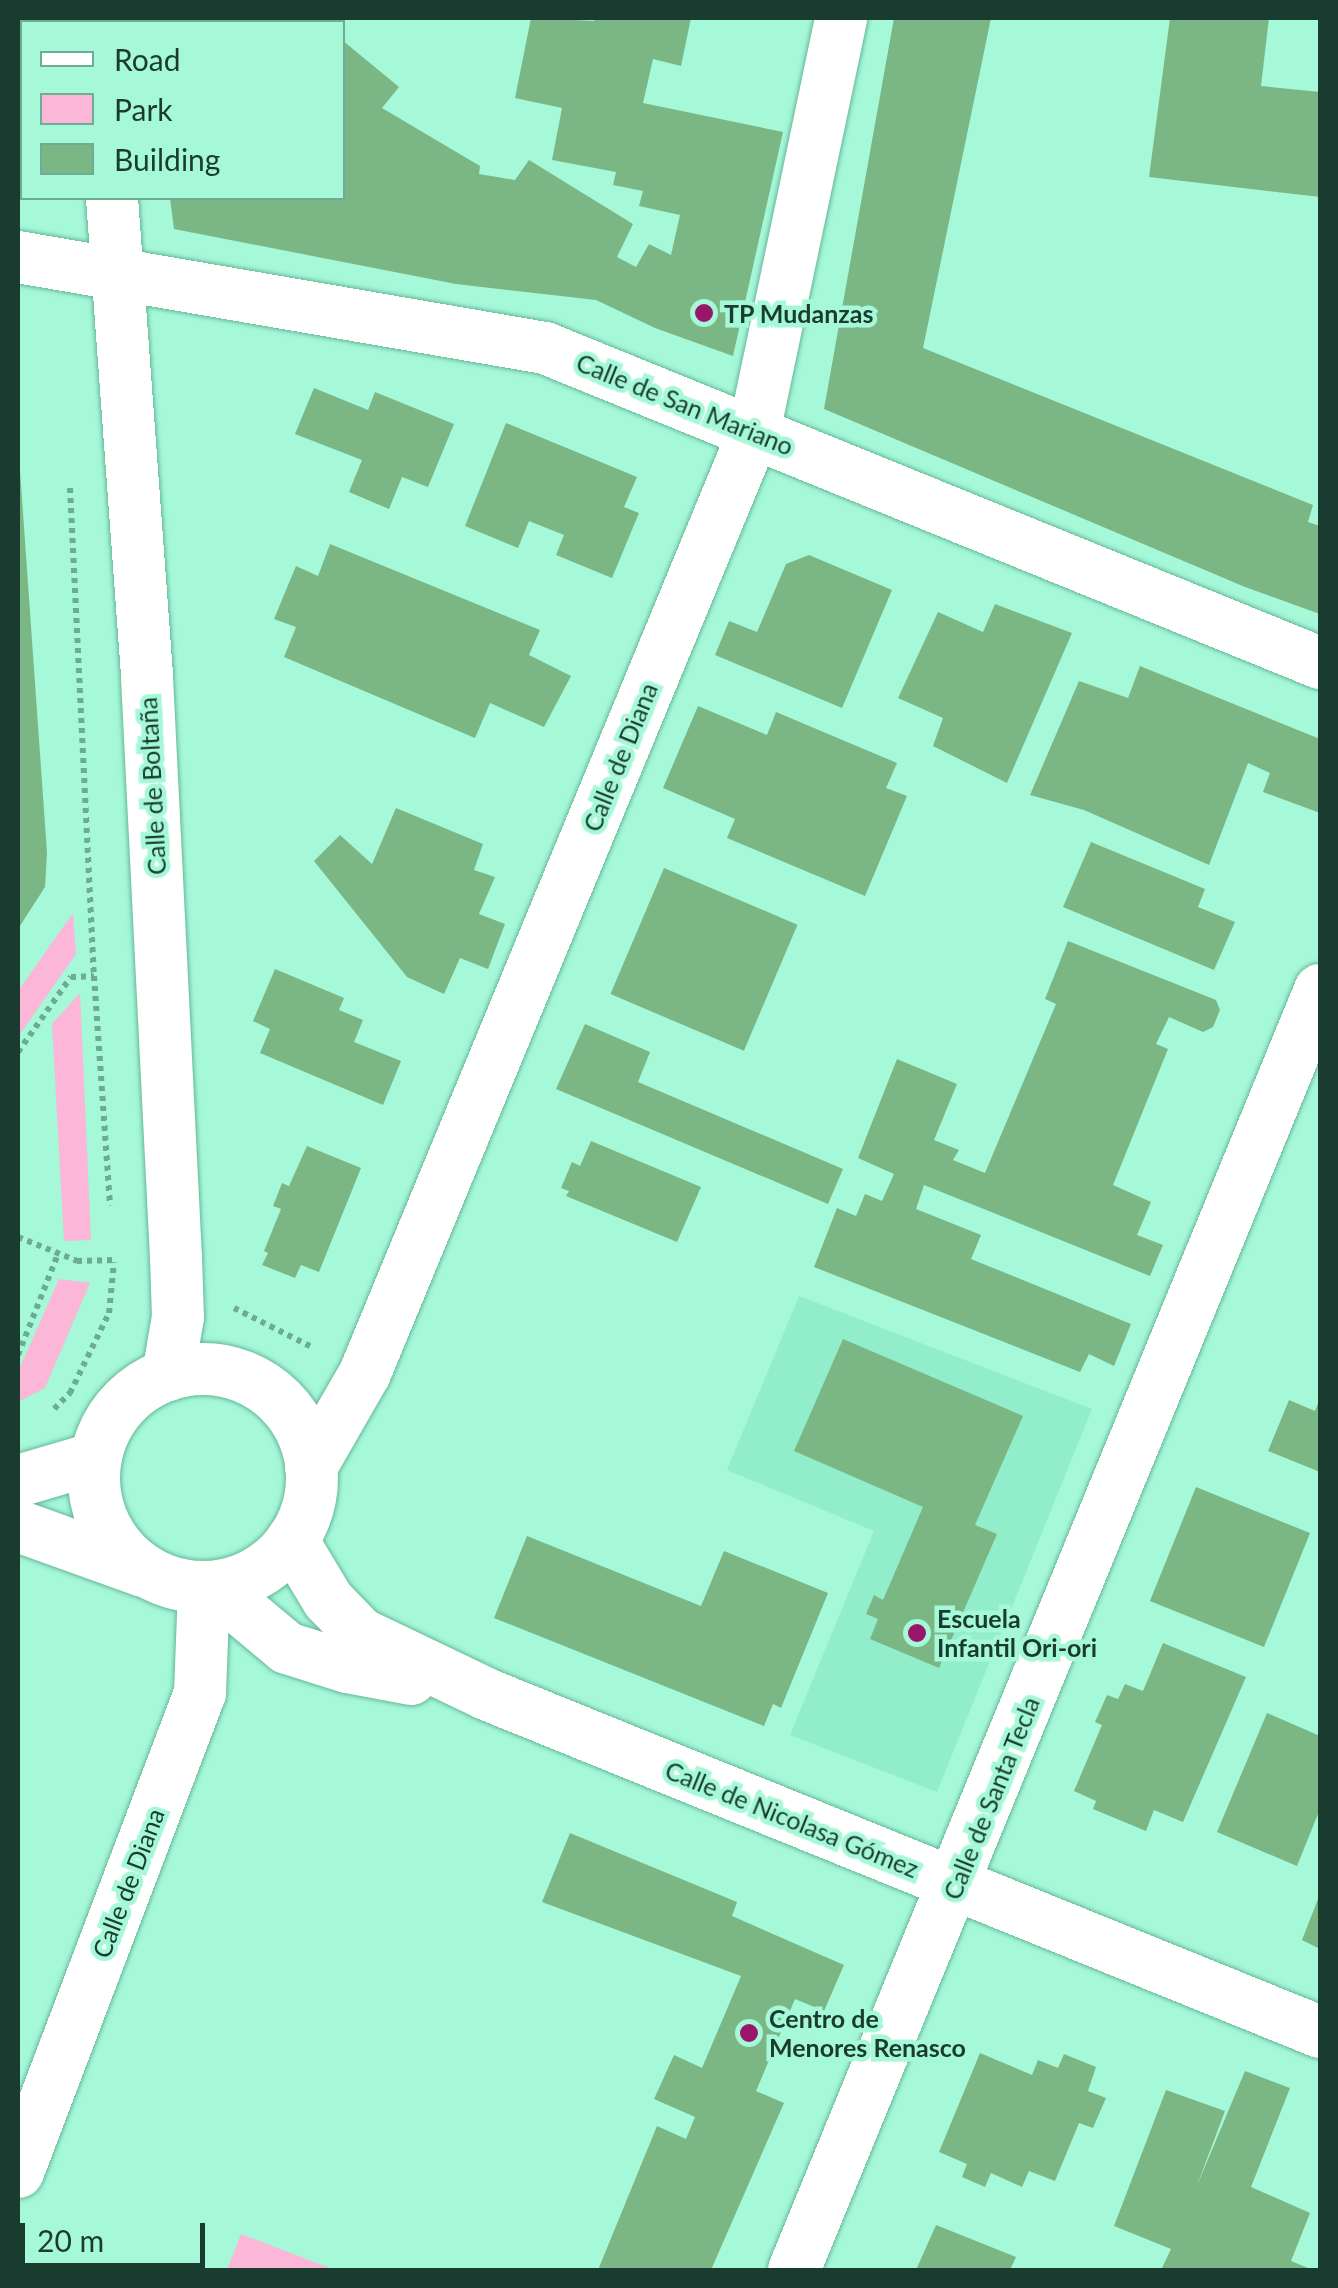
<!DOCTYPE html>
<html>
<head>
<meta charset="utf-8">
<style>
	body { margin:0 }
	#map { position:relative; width:1338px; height:2288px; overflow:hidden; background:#a5f8d8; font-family:Lato,sans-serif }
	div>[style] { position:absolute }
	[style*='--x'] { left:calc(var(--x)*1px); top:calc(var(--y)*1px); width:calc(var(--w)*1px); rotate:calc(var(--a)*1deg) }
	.built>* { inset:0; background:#92edcb }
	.green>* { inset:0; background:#fbb6d8 }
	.building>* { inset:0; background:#7bb784; transform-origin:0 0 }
	.path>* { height:6px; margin-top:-3px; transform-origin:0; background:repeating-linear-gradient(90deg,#6dac94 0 5px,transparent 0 10px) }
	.roads { filter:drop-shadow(0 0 2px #66b79a) drop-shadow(0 0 2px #66b79a) }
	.street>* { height:52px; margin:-26px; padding:0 26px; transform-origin:26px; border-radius:26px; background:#fff }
	.street>.ring { margin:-26px; padding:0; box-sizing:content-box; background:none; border:52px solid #fff; border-radius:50% }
	.dots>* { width:28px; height:28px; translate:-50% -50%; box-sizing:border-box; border:5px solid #a5f8d8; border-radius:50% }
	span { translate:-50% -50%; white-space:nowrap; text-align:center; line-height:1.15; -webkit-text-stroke:9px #a5f8d8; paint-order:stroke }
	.poi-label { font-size:25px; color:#1a3c30; font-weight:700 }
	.left { translate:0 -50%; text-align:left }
	.street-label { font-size:25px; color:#1a3c30 }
	.frame { position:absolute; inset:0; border:20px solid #1a3c30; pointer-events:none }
	.legend { position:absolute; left:20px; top:20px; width:325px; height:180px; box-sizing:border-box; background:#a5f8d8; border:2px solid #6dad95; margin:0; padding:12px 18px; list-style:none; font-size:30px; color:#1a3c30 }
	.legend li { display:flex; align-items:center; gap:20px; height:50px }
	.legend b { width:50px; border:2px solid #6dad95 }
	.scale { position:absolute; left:20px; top:2223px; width:185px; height:45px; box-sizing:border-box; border:5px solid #1a3c30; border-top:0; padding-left:12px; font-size:30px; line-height:35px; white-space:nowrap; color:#1a3c30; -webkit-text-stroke:8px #a5f8d8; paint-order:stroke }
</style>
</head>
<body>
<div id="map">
	<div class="built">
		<i style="clip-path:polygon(799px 1296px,1092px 1409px,937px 1792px,790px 1735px,874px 1531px,727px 1470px)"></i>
	</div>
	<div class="green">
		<i style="clip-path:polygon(73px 913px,76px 954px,18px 1037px,18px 991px)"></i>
		<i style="clip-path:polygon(80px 993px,91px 1240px,64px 1241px,52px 1024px)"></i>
		<i style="clip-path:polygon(59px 1279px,90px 1283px,45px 1388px,18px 1402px,18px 1372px)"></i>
		<i style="clip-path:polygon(241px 2234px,335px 2270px,227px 2270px)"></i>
	</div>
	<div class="building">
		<i style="clip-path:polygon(18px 18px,26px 18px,27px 22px,22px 22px,22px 193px,18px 192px)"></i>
		<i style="left:151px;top:18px;width:158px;height:4px"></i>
		<i style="clip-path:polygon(531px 18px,594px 21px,594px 18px,691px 18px,681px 66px,653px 59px,643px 103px,783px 132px,733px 356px,655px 328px,596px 300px,456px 284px,174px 229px,170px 198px,342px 198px,342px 40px,399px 87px,382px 108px,480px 166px,479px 174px,515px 180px,529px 160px,633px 224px,617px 257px,636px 267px,649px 244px,671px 255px,680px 215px,639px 206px,643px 191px,613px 185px,616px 172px,552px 160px,562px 108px,515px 98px)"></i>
		<i style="clip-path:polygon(894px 18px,991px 18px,923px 348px,1313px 505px,1308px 522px,1320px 526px,1320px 614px,1245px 587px,824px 409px)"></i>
		<i style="clip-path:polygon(1170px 18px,1269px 18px,1261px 86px,1320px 92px,1320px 197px,1149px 177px)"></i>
		<i style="clip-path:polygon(314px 388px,368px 410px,375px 392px,454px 424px,428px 487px,402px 477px,389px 509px,349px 492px,362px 460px,295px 434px)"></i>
		<i style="clip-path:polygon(506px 423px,637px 477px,624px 507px,639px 513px,612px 578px,556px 555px,564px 535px,529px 521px,518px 548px,465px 526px)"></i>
		<i style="clip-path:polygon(18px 442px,47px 853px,45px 887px,18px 929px)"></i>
		<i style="clip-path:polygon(330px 544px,540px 630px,529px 655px,571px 676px,544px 727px,490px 703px,475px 738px,284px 657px,296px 627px,274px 619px,296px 566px,318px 576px)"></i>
		<i style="clip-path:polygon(809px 555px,892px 590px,842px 708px,715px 655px,729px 621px,757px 632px,786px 564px)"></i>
		<i style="clip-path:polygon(995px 604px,1072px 633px,1007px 783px,933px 746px,943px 718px,898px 698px,938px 612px,983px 632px)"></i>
		<i style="clip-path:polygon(1140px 666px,1320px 739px,1320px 813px,1263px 792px,1270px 773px,1248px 763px,1209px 865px,1084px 810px,1030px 795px,1079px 681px,1128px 698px)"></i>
		<i style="clip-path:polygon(698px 706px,767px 735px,776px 712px,897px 763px,886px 788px,907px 796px,865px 896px,727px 838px,735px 819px,663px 788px)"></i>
		<i style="clip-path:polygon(396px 808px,483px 844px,474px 870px,495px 877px,479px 914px,505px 924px,488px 969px,460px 958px,444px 994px,407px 977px,314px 861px,340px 835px,372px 864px)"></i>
		<i style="clip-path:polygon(1091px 842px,1205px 889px,1198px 907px,1235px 922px,1214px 970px,1063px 907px)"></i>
		<i style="left:664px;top:868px;width:145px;height:137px;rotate:23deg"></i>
		<i style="clip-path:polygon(1068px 941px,1216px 1000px,1220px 1010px,1213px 1027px,1203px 1032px,1169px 1017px,1156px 1044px,1168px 1049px,1113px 1185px,1151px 1202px,1137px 1235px,1163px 1245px,1150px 1276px,924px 1185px,916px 1209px,981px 1235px,971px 1259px,1131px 1324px,1114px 1366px,1089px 1354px,1080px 1372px,814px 1267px,837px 1208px,856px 1216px,865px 1194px,882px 1201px,894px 1174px,858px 1158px,897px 1059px,957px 1084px,934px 1140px,959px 1150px,953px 1160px,985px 1173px,1056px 1004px,1045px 999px)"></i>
		<i style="clip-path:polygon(275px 969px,344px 998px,339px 1010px,363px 1020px,354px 1042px,401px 1061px,383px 1105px,260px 1053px,270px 1029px,253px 1021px)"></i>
		<i style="clip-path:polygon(585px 1024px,650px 1052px,638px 1082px,843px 1169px,828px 1204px,556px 1089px)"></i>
		<i style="clip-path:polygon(591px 1141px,701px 1187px,677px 1242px,566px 1196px,569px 1191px,561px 1188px,572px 1162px,580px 1166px)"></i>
		<i style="clip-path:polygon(307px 1146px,361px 1168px,319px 1272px,301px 1265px,295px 1278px,262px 1265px,268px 1253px,264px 1251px,281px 1209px,273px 1206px,282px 1183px,289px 1186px)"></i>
		<i style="clip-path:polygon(843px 1339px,1023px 1416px,975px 1525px,997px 1534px,939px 1668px,870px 1639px,878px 1619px,866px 1614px,874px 1595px,883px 1600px,923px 1507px,794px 1451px)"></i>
		<i style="clip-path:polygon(1320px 1398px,1320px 1472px,1268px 1451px,1289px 1400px,1315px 1411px)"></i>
		<i style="left:1196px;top:1487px;width:123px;height:123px;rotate:22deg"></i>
		<i style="clip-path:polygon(527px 1536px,701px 1606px,724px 1551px,828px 1593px,781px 1708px,773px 1704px,764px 1726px,494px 1618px)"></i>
		<i style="clip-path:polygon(1163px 1643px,1246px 1677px,1183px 1822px,1154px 1810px,1146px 1831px,1093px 1809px,1096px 1801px,1074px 1791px,1102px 1725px,1095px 1722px,1107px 1695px,1118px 1699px,1125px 1684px,1143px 1691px)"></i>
		<i style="clip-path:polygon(1267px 1713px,1320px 1736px,1320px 1809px,1297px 1866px,1217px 1832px)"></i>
		<i style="clip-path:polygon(570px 1833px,737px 1902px,732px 1916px,844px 1965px,824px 2011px,795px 1999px,756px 2091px,784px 2103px,711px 2270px,598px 2270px,657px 2126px,686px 2139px,695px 2117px,654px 2099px,674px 2055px,702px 2068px,741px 1976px,542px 1902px)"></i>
		<i style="clip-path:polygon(1320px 1894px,1320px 1949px,1302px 1940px)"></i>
		<i style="clip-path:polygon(980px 2053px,1032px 2075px,1038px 2060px,1058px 2068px,1064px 2054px,1096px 2067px,1088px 2091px,1106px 2098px,1093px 2128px,1079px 2123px,1055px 2181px,1029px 2171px,1022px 2187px,991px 2173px,985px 2187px,962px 2177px,967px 2164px,939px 2152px)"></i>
		<i style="clip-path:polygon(1245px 2071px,1290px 2088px,1251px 2187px,1310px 2213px,1291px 2261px,1313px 2270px,1161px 2270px,1171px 2249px,1114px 2226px,1166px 2090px,1225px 2111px,1196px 2188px)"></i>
		<i style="clip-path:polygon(936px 2225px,1016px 2257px,1010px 2270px,916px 2270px)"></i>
	</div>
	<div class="path">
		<i style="--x:70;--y:488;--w:489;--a:87.2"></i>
		<i style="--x:18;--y:1052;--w:92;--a:-54.8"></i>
		<i style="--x:71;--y:977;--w:23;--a:-2"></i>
		<i style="--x:94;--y:976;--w:230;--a:86"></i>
		<i style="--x:18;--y:1237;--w:64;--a:22.1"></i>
		<i style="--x:77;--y:1261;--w:40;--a:-1.4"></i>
		<i style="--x:234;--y:1308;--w:87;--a:26.6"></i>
		<i style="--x:18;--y:1355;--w:109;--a:-68.4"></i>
		<i style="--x:54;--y:1409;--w:23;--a:-45"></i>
		<i style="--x:70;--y:1393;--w:89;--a:-64"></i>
		<i style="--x:109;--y:1313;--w:51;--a:-84.4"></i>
	</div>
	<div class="roads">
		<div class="street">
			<i style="--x:92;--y:18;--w:4;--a:76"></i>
			<i style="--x:112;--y:198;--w:481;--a:85.8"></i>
			<i style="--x:147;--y:678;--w:581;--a:87.14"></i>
			<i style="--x:176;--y:1258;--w:59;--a:88.1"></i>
			<i style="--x:178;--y:1317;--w:59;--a:99.8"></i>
			<i style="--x:18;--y:257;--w:535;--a:9.8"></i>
			<i style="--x:545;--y:348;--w:837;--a:22.12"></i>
			<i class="ring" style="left:94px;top:1369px;width:166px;height:166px"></i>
			<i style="--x:311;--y:1467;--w:108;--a:-60.1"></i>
			<i style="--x:365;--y:1373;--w:1018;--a:-67.54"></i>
			<i style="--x:754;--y:432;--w:423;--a:-78.1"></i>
			<i style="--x:18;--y:1481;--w:81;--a:-16.4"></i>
			<i style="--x:18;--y:1526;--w:133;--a:19.8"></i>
			<i style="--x:292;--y:1540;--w:70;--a:59"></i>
			<i style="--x:328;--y:1600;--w:47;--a:45.9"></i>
			<i style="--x:361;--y:1634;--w:139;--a:25.6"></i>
			<i style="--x:486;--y:1694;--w:900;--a:22.06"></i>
			<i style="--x:214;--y:1587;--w:95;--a:39.9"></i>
			<i style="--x:287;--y:1648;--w:63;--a:17.6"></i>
			<i style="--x:347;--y:1667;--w:65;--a:10.6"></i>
			<i style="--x:18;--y:2172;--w:512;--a:-69.2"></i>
			<i style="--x:200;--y:1693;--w:106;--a:-87.8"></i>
			<i style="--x:794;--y:2270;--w:1384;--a:-67.66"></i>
		</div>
	</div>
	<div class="dots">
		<i style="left:704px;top:313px;background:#9a166a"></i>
		<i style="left:917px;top:1633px;background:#9a166a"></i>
		<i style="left:749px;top:2033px;background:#9a166a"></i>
	</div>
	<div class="poi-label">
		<span class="left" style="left:724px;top:313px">TP Mudanzas</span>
		<span class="left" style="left:937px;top:1633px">Escuela<br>Infantil Ori-ori</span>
		<span class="left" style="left:769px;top:2033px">Centro de<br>Menores Renasco</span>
	</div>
	<div class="street-label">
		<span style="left:685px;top:404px;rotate:22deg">Calle de San Mariano</span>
		<span style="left:620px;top:757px;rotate:-68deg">Calle de Diana</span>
		<span style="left:152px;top:786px;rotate:-93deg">Calle de Boltaña</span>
		<span style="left:991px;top:1798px;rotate:-68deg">Calle de Santa Tecla</span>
		<span style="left:792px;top:1819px;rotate:22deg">Calle de Nicolasa Gómez</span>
		<span style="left:128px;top:1883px;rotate:-69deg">Calle de Diana</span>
	</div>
	<div class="frame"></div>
	<ul class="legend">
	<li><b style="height:12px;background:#fff"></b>Road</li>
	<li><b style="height:28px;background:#fbb6d8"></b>Park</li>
	<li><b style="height:28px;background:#7bb784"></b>Building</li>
	</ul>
	<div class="scale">20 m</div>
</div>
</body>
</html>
